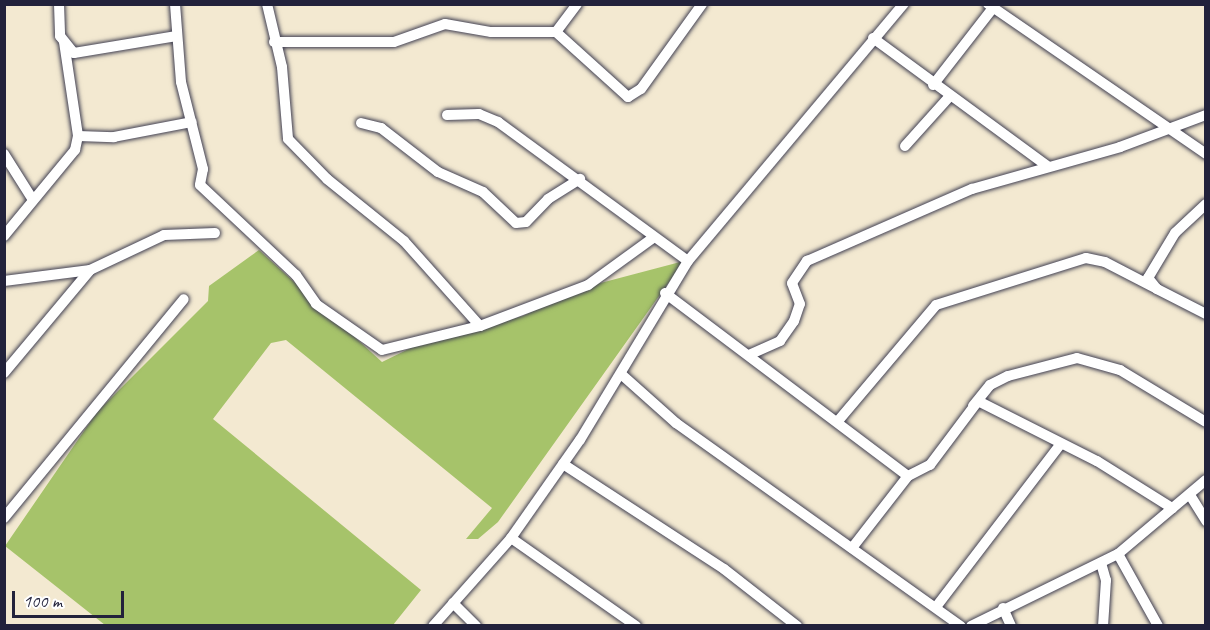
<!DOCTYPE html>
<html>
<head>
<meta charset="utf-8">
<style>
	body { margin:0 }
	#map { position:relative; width:1210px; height:630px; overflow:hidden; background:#f3e9d1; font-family:Caveat,sans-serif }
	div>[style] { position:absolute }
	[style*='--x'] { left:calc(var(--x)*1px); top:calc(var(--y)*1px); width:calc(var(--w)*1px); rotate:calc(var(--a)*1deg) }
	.green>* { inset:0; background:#a6c36a }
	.roads { filter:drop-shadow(0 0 2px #414052) drop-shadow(0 0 2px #414052) }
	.minor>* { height:10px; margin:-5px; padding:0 5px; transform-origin:5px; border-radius:5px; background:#fff }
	span { translate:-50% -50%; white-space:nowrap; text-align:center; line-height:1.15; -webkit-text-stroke:6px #fff; paint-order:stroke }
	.frame { position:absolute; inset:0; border:6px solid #22223b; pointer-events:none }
	.scale { position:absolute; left:12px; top:591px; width:112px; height:27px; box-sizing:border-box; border:3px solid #22223b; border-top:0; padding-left:8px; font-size:18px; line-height:21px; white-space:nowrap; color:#22223b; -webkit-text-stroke:4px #fff; paint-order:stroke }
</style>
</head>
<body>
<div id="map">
	<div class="green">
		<i style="clip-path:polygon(259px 250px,382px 362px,421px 343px,523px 316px,574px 290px,684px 261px,498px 522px,478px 539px,466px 539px,492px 508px,286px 340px,271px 343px,213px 419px,421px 590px,393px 625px,105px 625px,5px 546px,97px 412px,208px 301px,209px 286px)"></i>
	</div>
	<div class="roads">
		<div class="minor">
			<i style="--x:59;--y:4;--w:32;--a:88"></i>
			<i style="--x:60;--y:36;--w:22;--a:51"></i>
			<i style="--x:74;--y:53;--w:104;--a:-9.4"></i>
			<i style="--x:175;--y:4;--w:78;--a:85.6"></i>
			<i style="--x:181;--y:82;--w:90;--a:75.8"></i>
			<i style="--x:203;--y:169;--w:16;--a:101"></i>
			<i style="--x:200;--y:185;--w:132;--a:43.2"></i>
			<i style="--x:296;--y:275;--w:35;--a:55"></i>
			<i style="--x:316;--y:304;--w:80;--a:34.9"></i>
			<i style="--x:382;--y:350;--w:101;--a:-13.8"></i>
			<i style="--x:480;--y:326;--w:116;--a:-20.8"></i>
			<i style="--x:588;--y:285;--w:80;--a:-35.9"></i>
			<i style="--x:267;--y:4;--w:65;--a:76.6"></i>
			<i style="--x:282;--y:67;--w:72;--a:85.2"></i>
			<i style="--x:288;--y:139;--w:56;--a:45.7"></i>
			<i style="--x:327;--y:179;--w:99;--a:38.8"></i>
			<i style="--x:404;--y:241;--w:114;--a:48.2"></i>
			<i style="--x:988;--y:4;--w:265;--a:34.5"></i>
			<i style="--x:556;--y:32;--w:35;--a:-53"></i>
			<i style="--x:873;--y:38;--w:216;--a:36.3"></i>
			<i style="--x:64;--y:42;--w:95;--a:81.5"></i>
			<i style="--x:274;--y:42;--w:120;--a:0"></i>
			<i style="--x:394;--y:42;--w:54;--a:-19.4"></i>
			<i style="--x:445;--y:24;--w:47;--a:9.9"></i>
			<i style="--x:491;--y:32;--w:65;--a:0"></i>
			<i style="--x:556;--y:32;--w:97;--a:42.1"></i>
			<i style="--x:628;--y:97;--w:15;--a:-32"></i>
			<i style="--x:641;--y:89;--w:105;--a:-54.3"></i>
			<i style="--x:933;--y:85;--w:98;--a:-52.1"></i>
			<i style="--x:447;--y:115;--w:32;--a:-2"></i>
			<i style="--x:479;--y:114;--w:21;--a:23"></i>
			<i style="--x:498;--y:122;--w:235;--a:36.2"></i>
			<i style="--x:361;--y:123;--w:21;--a:14"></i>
			<i style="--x:381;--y:128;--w:72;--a:37.7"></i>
			<i style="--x:438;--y:172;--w:49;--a:24"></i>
			<i style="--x:483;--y:192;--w:45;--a:43.2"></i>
			<i style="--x:516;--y:223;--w:10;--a:-6"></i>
			<i style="--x:526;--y:222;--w:32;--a:-46"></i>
			<i style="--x:548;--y:199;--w:38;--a:-32"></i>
			<i style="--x:905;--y:146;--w:67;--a:-48"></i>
			<i style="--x:4;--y:154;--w:54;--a:57.8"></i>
			<i style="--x:1206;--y:204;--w:42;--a:136.9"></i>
			<i style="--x:1175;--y:233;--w:52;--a:121"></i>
			<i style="--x:1148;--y:278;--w:14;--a:51"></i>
			<i style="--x:1157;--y:289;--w:55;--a:27"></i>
			<i style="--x:4;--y:236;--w:112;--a:-50.5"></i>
			<i style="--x:75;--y:150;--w:14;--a:-78"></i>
			<i style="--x:78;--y:136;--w:36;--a:2"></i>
			<i style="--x:114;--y:137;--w:79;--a:-10.9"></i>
			<i style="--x:4;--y:281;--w:87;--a:-7.3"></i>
			<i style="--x:665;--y:293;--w:304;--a:37"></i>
			<i style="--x:751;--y:354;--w:32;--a:-24"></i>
			<i style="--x:780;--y:341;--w:24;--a:-55"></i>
			<i style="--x:794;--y:321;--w:18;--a:-71"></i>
			<i style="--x:800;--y:304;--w:22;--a:-111"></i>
			<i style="--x:792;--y:283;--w:27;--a:-56"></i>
			<i style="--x:807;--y:261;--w:180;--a:-23.6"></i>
			<i style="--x:972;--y:189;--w:154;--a:-15.8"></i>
			<i style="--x:1120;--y:147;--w:92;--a:-20.4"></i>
			<i style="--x:4;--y:373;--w:134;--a:-50.1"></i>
			<i style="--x:90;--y:270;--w:82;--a:-25.3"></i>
			<i style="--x:164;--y:235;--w:51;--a:-2.2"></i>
			<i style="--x:621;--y:374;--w:74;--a:41.7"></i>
			<i style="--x:676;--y:423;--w:350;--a:35.5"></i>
			<i style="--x:973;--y:406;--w:27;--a:-51"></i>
			<i style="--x:990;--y:385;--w:20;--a:-27"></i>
			<i style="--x:1008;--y:376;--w:71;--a:-14.6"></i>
			<i style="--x:1077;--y:358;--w:45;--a:15.6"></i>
			<i style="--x:1120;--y:370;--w:100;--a:31.2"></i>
			<i style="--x:838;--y:421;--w:152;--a:-49.8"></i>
			<i style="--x:936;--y:305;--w:157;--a:-17.4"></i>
			<i style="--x:1086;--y:258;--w:19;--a:12"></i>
			<i style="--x:1105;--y:262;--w:59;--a:27.4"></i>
			<i style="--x:563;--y:464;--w:192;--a:33.1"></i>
			<i style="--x:724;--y:569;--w:93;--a:38"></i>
			<i style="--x:1190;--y:495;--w:31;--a:58"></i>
			<i style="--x:4;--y:518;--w:283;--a:-50.6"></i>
			<i style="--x:511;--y:538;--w:153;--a:35.1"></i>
			<i style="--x:852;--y:548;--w:91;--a:-52.1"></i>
			<i style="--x:908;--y:476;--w:25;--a:-27"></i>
			<i style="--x:930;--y:465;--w:80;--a:-53.1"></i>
			<i style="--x:978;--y:401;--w:133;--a:26.8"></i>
			<i style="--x:1097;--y:461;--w:89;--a:32.1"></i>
			<i style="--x:1118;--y:554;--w:82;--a:60.9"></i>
			<i style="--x:1101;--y:563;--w:18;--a:74"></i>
			<i style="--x:1106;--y:580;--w:46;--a:93.7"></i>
			<i style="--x:453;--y:603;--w:33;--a:45"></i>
			<i style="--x:936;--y:607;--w:204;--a:-52.6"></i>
			<i style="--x:1003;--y:608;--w:20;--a:66"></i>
			<i style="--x:433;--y:626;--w:118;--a:-48.4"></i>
			<i style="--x:511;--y:538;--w:120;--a:-54.9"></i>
			<i style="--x:580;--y:440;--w:209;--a:-58.9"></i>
			<i style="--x:688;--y:261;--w:336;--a:-50"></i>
			<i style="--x:971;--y:626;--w:164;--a:-26.1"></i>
			<i style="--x:1118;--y:554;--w:115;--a:-40.1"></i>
		</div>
	</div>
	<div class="frame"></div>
	<div class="scale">100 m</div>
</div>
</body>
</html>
